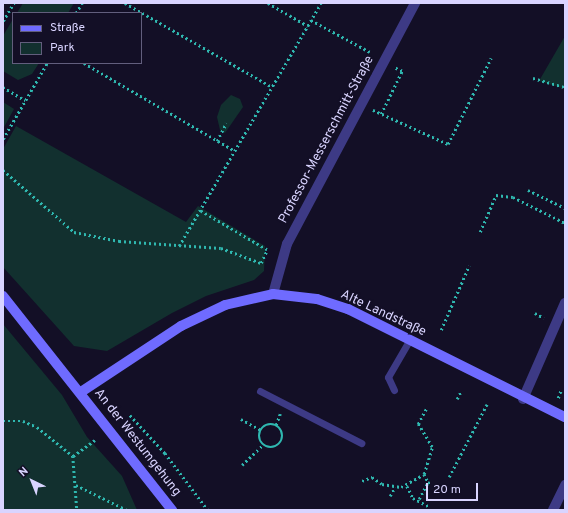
<!DOCTYPE html>
<html>
<head>
<meta charset="utf-8">
<style>
	body { margin:0 }
	#map { position:relative; width:568px; height:513px; overflow:hidden; background:#130f26; font-family:Overpass,sans-serif }
	div>[style] { position:absolute }
	[style*='--x'] { left:calc(var(--x)*1px); top:calc(var(--y)*1px); width:calc(var(--w)*1px); rotate:calc(var(--a)*1deg) }
	.green>* { inset:0; background:#12302f }
	.path>* { height:2.5px; margin-top:-1.25px; transform-origin:0; background:repeating-linear-gradient(90deg,#2fb8b0 0 2px,transparent 0 5px) }
	.path>.ring { margin:-1.25px; padding:0; box-sizing:content-box; background:none; border:2.5px solid #2fb8b0; border-radius:50% }
	.service>* { height:7px; margin:-3.5px; padding:0 3.5px; transform-origin:3.5px; border-radius:3.5px; background:#3d3a85 }
	.minor>* { height:10px; margin:-5px; padding:0 5px; transform-origin:5px; border-radius:5px; background:#3d3a85 }
	.secondary>* { height:10px; margin:-5px; padding:0 5px; transform-origin:5px; border-radius:5px; background:#6f6bff }
	span { translate:-50% -50%; white-space:nowrap; text-align:center; line-height:1.15; -webkit-text-stroke:4px #130f26; paint-order:stroke }
	.street-label { font-size:13px; color:#d9d4ff }
	.frame { position:absolute; inset:0; border:4px solid #d9d4ff; pointer-events:none }
	.legend { position:absolute; left:12px; top:12px; width:130px; height:52px; box-sizing:border-box; background:#130f26; border:1px solid #625e7d; margin:0; padding:5px 7px; list-style:none; font-size:12px; color:#d9d4ff }
	.legend li { display:flex; align-items:center; gap:8px; height:20px }
	.legend b { width:20px; border:1px solid #625e7d }
	.north { position:absolute; left:12px; top:461px; width:40px; height:40px; -webkit-text-stroke:3px #130f26; paint-order:stroke; rotate:317deg; font-size:11px; font-weight:700; line-height:16px; text-align:center; color:#d9d4ff }
	.north::after { content:''; display:block; margin:auto; width:14px; height:18px; background:#d9d4ff; clip-path:polygon(50% 0,100% 100%,50% 72%,0 100%) }
	.scale { position:absolute; left:426px; top:483px; width:52px; height:18px; box-sizing:border-box; border:2px solid #d9d4ff; border-top:0; padding-left:5px; font-size:12px; line-height:14px; white-space:nowrap; color:#d9d4ff; -webkit-text-stroke:3px #130f26; paint-order:stroke }
</style>
</head>
<body>
<div id="map">
	<div class="green">
		<i style="clip-path:polygon(23px 3px,74px 3px,68px 13px,17px 13px)"></i>
		<i style="clip-path:polygon(13px 19px,13px 63px,39px 63px,32px 74px,18px 80px,3px 71px,3px 36px)"></i>
		<i style="clip-path:polygon(565px 36px,565px 89px,539px 81px)"></i>
		<i style="clip-path:polygon(231px 95px,240px 99px,243px 107px,225px 133px,220px 130px,217px 117px,221px 105px)"></i>
		<i style="clip-path:polygon(3px 102px,14px 109px,3px 129px)"></i>
		<i style="clip-path:polygon(16px 126px,186px 222px,198px 206px,265px 246px,264px 271px,254px 280px,206px 296px,172px 313px,107px 351px,74px 346px,3px 267px,3px 149px)"></i>
		<i style="clip-path:polygon(3px 324px,62px 395px,87px 437px,122px 476px,137px 510px,3px 510px)"></i>
	</div>
	<div class="path">
		<i style="--x:125;--y:3;--w:169;--a:29.7"></i>
		<i style="--x:268;--y:3;--w:46;--a:29.9"></i>
		<i style="--x:76;--y:13;--w:12;--a:-59"></i>
		<i style="--x:311;--y:20;--w:67;--a:28.5"></i>
		<i style="--x:3;--y:21;--w:21;--a:-59"></i>
		<i style="--x:84;--y:63;--w:175;--a:30.2"></i>
		<i style="--x:533;--y:78;--w:33;--a:16"></i>
		<i style="--x:3;--y:87;--w:26;--a:31"></i>
		<i style="--x:373;--y:110;--w:82;--a:24.4"></i>
		<i style="--x:448;--y:144;--w:96;--a:-63.4"></i>
		<i style="--x:381;--y:114;--w:48;--a:-64"></i>
		<i style="--x:402;--y:71;--w:8;--a:-157"></i>
		<i style="--x:3;--y:139;--w:88;--a:-59.9"></i>
		<i style="--x:217;--y:141;--w:20;--a:-63"></i>
		<i style="--x:3;--y:170;--w:94;--a:41.1"></i>
		<i style="--x:74;--y:232;--w:46;--a:11.3"></i>
		<i style="--x:119;--y:241;--w:102;--a:3.9"></i>
		<i style="--x:221;--y:248;--w:43;--a:20.6"></i>
		<i style="--x:261;--y:263;--w:14;--a:-65"></i>
		<i style="--x:267;--y:250;--w:79;--a:-149.5"></i>
		<i style="--x:528;--y:190;--w:41;--a:25.9"></i>
		<i style="--x:480;--y:232;--w:40;--a:-66.6"></i>
		<i style="--x:496;--y:195;--w:17;--a:7"></i>
		<i style="--x:513;--y:197;--w:58;--a:26.6"></i>
		<i style="--x:179;--y:246;--w:281;--a:-59.7"></i>
		<i style="--x:535;--y:313;--w:10;--a:29"></i>
		<i style="--x:441;--y:330;--w:70;--a:-66.4"></i>
		<i style="--x:558;--y:398;--w:9;--a:-69"></i>
		<i style="--x:457;--y:399;--w:9;--a:-63"></i>
		<i style="--x:130;--y:415;--w:52;--a:47.4"></i>
		<i style="--x:165;--y:453;--w:71;--a:53"></i>
		<i style="--x:241;--y:419;--w:23;--a:29"></i>
		<i style="--x:3;--y:421;--w:20;--a:0"></i>
		<i style="--x:23;--y:421;--w:15;--a:23"></i>
		<i style="--x:37;--y:427;--w:46;--a:38.9"></i>
		<i style="--x:73;--y:456;--w:54;--a:85.8"></i>
		<i class="ring" style="left:259px;top:424px;width:21.5px;height:21.5px"></i>
		<i style="--x:276;--y:425;--w:12;--a:-70"></i>
		<i style="--x:73;--y:456;--w:27;--a:-36"></i>
		<i style="--x:242;--y:465;--w:29;--a:-44"></i>
		<i style="--x:424;--y:474;--w:9;--a:63"></i>
		<i style="--x:449;--y:477;--w:82;--a:-62.5"></i>
		<i style="--x:362;--y:481;--w:11;--a:-22"></i>
		<i style="--x:372;--y:477;--w:12;--a:35"></i>
		<i style="--x:382;--y:484;--w:19;--a:9"></i>
		<i style="--x:401;--y:487;--w:26;--a:-29"></i>
		<i style="--x:424;--y:474;--w:28;--a:-73"></i>
		<i style="--x:432;--y:447;--w:27;--a:-121"></i>
		<i style="--x:418;--y:424;--w:19;--a:-62"></i>
		<i style="--x:76;--y:485;--w:57;--a:26.1"></i>
		<i style="--x:407;--y:486;--w:13;--a:63"></i>
		<i style="--x:413;--y:498;--w:19;--a:28"></i>
		<i style="--x:390;--y:496;--w:10;--a:-61"></i>
		<i style="--x:419;--y:499;--w:19;--a:-62"></i>
		<i style="--x:428;--y:482;--w:4;--a:27"></i>
	</div>
	<div class="service">
		<i style="--x:394;--y:390;--w:14;--a:-115"></i>
		<i style="--x:388;--y:377;--w:44;--a:-59.9"></i>
		<i style="--x:260;--y:391;--w:114;--a:27.2"></i>
	</div>
	<div class="minor">
		<i style="--x:273;--y:294;--w:52;--a:-74.4"></i>
		<i style="--x:287;--y:244;--w:273;--a:-62"></i>
		<i style="--x:523;--y:399;--w:105;--a:-66.4"></i>
		<i style="--x:553;--y:510;--w:28;--a:-64"></i>
	</div>
	<div class="secondary">
		<i style="--x:3;--y:296;--w:273;--a:51.7"></i>
		<i style="--x:81;--y:392;--w:120;--a:-33.4"></i>
		<i style="--x:181;--y:326;--w:49;--a:-25.5"></i>
		<i style="--x:225;--y:305;--w:49;--a:-12.9"></i>
		<i style="--x:273;--y:294;--w:44;--a:6.5"></i>
		<i style="--x:317;--y:299;--w:33;--a:18"></i>
		<i style="--x:348;--y:309;--w:242;--a:26.5"></i>
	</div>
	<div class="street-label">
		<span style="left:327px;top:140px;rotate:-62deg">Professor-Messerschmitt-Straße</span>
		<span style="left:383px;top:314px;rotate:25deg">Alte Landstraße</span>
		<span style="left:137px;top:443px;rotate:52deg">An der Westumgehung</span>
	</div>
	<div class="frame"></div>
	<ul class="legend">
	<li><b style="height:5px;background:#6f6bff"></b>Straße</li>
	<li><b style="height:11px;background:#12302f"></b>Park</li>
	</ul>
	<div class="north">N</div>
	<div class="scale">20 m</div>
</div>
</body>
</html>
